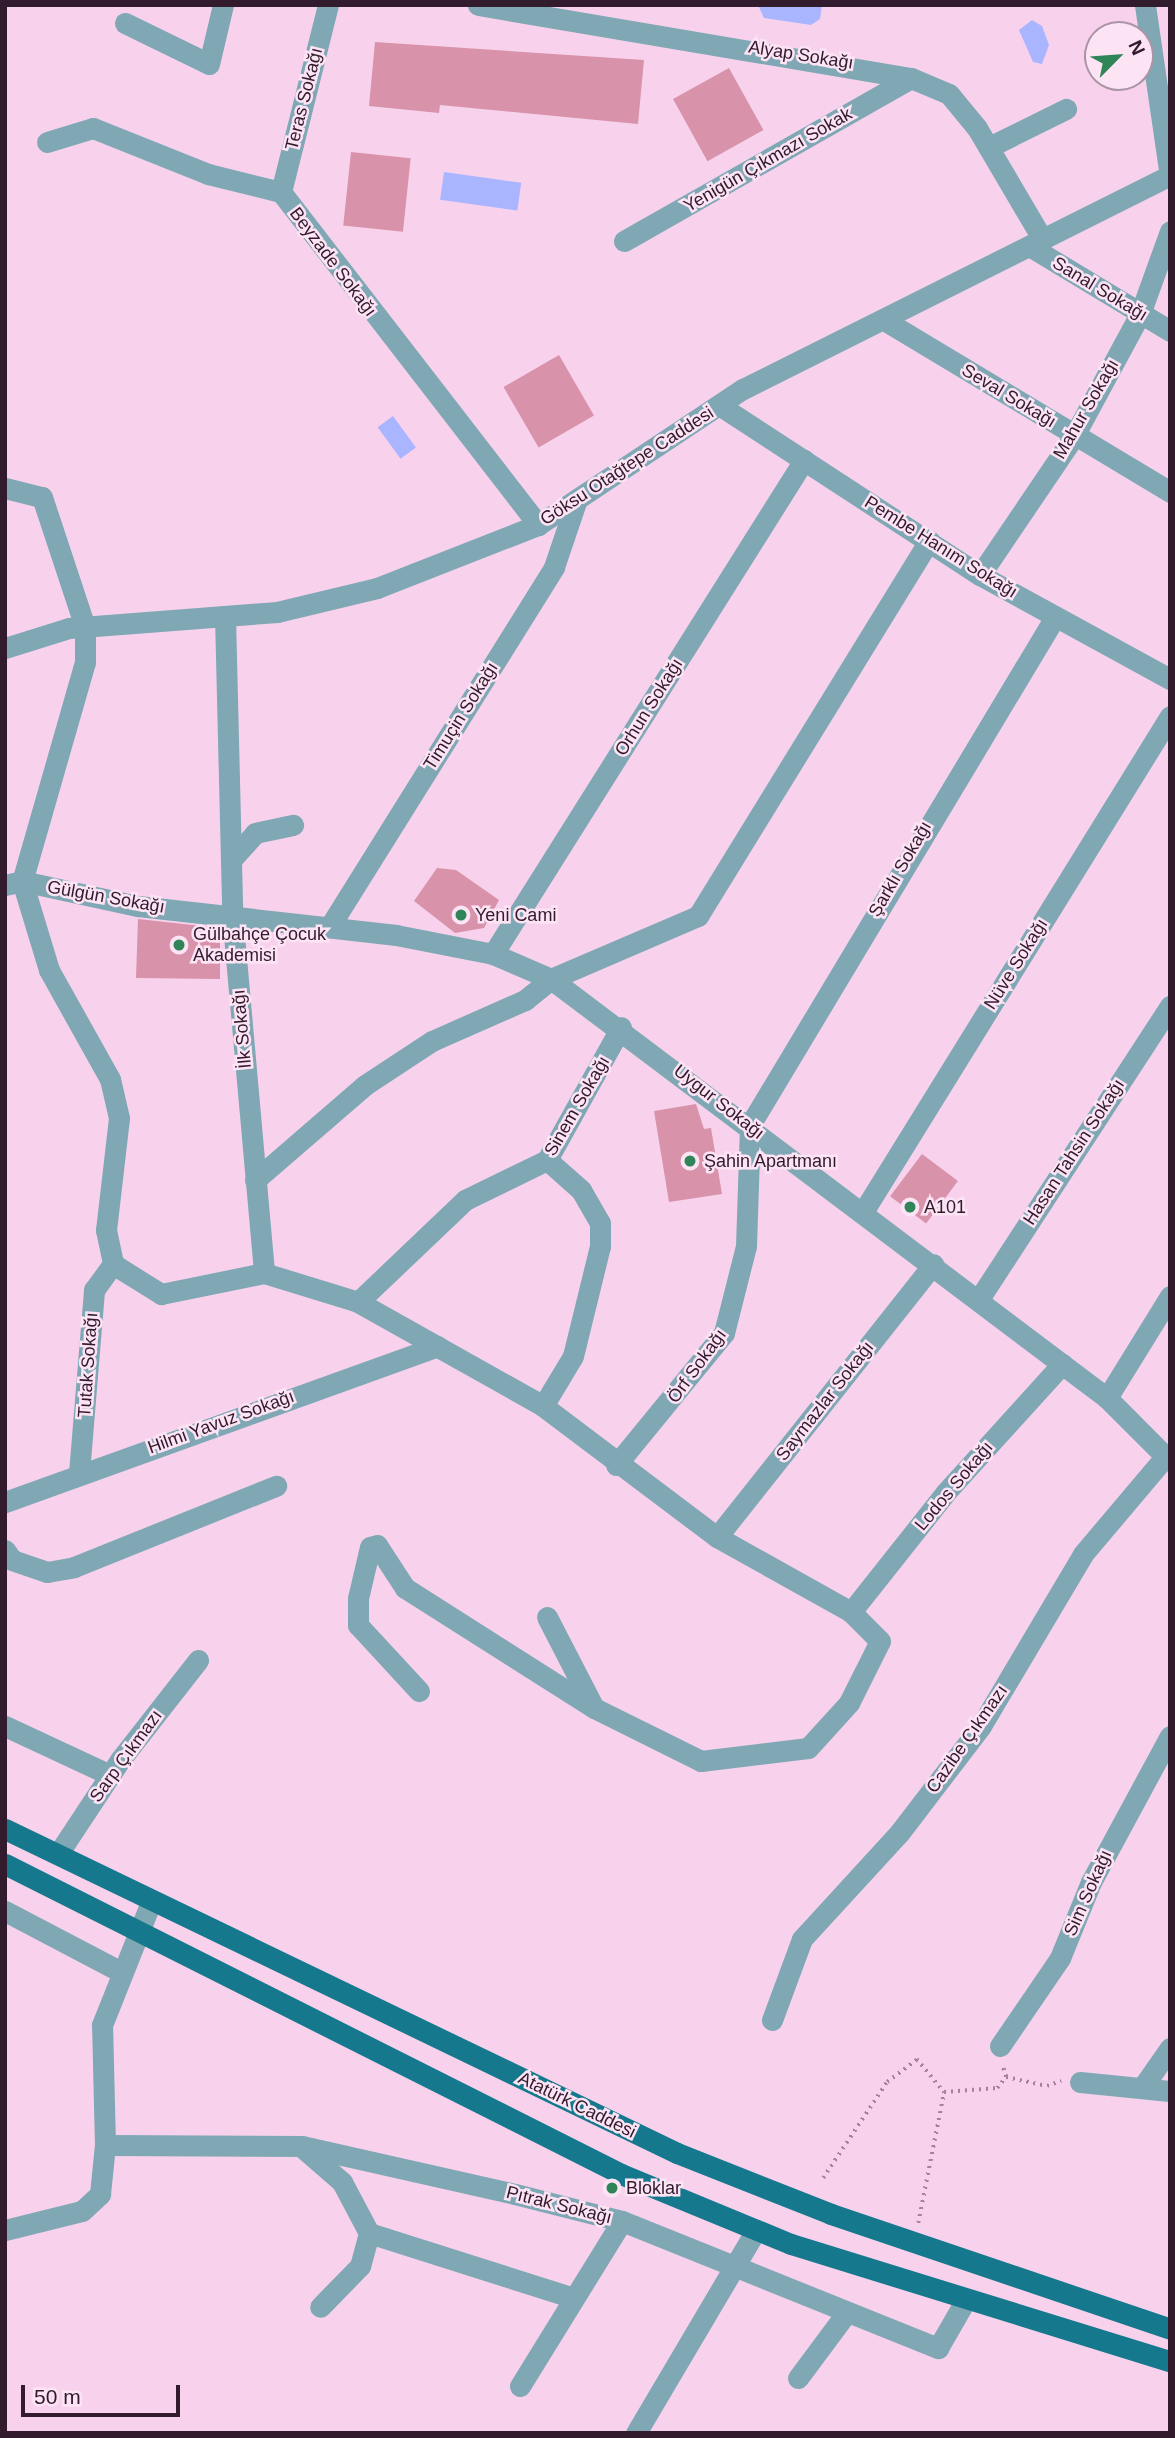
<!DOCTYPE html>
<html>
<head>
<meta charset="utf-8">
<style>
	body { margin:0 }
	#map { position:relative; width:1175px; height:2438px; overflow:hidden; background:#f8d2ed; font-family:Helvetica,sans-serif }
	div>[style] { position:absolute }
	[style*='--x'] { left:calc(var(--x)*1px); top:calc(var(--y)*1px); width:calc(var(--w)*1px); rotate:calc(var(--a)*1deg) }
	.water>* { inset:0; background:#a9b5fe; transform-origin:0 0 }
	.building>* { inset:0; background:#d892aa; transform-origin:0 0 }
	.path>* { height:3.5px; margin-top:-1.75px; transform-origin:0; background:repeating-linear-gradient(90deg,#a28399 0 2px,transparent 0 7px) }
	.minor>* { height:21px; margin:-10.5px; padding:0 10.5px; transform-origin:10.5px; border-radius:10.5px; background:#7fa8b4 }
	.major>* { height:21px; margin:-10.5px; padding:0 10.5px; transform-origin:10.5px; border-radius:10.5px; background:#15788d }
	.dots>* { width:19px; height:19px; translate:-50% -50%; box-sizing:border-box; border:4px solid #fde4f5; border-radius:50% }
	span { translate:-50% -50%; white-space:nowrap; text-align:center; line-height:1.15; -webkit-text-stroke:5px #fde4f5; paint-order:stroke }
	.street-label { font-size:18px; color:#311b2c }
	.poi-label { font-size:18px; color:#311b2c }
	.left { translate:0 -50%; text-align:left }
	.frame { position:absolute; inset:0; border:7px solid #311b2c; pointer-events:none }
	.north { position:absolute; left:1084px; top:21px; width:70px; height:70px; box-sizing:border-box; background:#fde4f5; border:2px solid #ab94a5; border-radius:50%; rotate:65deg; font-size:19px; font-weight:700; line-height:28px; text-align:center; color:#311b2c }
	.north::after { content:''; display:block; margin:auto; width:24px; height:32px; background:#308558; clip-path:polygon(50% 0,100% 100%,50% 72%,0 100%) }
	.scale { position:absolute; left:21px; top:2385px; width:159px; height:32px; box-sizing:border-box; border:4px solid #311b2c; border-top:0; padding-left:9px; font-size:21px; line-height:24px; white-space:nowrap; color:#311b2c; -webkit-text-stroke:5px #fde4f5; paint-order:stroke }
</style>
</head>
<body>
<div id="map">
	<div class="water">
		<i style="clip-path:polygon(758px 5px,822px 5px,820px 19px,811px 25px,764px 18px)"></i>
		<i style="clip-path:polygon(1032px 20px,1042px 26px,1049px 45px,1042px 64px,1033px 62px,1019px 30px)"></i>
		<i style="left:444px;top:172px;width:78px;height:28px;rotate:8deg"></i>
		<i style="left:393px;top:416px;width:39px;height:19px;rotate:54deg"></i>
	</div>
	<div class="building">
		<i style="clip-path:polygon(375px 42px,644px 60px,638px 124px,440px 105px,439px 113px,369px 106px)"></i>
		<i style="left:729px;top:68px;width:71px;height:64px;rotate:61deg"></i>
		<i style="left:351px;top:152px;width:60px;height:74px;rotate:6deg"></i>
		<i style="left:559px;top:355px;width:70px;height:64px;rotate:60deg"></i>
		<i style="clip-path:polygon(437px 868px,456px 870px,499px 900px,484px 928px,455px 933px,414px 901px)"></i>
		<i style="clip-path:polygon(138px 919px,220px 928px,220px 979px,136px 978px)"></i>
		<i style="clip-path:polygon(696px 1104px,704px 1129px,711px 1128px,722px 1194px,669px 1202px,654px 1111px)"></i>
		<i style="left:922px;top:1154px;width:45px;height:53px;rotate:37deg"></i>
	</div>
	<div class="path">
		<i style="--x:1006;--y:2077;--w:42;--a:12.4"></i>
		<i style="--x:1047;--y:2086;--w:15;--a:-20"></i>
		<i style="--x:823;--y:2178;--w:115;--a:-56.3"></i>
		<i style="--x:887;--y:2082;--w:38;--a:-37"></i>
		<i style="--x:917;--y:2059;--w:43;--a:50.7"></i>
		<i style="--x:944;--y:2092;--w:53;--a:-4.3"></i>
		<i style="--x:997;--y:2088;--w:14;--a:-51"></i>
		<i style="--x:1006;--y:2077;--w:13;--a:-108"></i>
		<i style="--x:918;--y:2223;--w:134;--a:-78.8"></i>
	</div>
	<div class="minor">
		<i style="--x:478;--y:5;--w:439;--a:9.6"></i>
		<i style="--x:911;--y:78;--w:41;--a:22.8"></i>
		<i style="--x:949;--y:94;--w:44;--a:50.5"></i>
		<i style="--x:977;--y:128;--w:130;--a:59.5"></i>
		<i style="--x:1145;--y:5;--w:174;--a:81.7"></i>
		<i style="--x:125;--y:23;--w:93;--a:26"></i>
		<i style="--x:209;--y:64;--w:61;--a:-76.7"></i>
		<i style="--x:47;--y:142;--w:48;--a:-16.9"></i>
		<i style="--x:93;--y:128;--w:124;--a:21.8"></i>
		<i style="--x:208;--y:174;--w:75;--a:13.9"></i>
		<i style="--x:281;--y:192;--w:421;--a:52.3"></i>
		<i style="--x:989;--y:147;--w:86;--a:-26.3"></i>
		<i style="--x:281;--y:192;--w:193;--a:-75.9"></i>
		<i style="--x:624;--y:241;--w:330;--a:-29.6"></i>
		<i style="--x:1031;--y:247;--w:162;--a:31.1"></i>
		<i style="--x:884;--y:320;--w:334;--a:31"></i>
		<i style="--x:719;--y:405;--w:311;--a:33.1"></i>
		<i style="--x:980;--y:575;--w:217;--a:28.7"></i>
		<i style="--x:5;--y:488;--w:38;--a:14"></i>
		<i style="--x:42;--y:497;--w:137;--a:71.7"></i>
		<i style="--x:85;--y:627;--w:35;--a:90"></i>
		<i style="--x:85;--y:662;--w:228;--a:106"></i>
		<i style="--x:22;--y:881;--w:93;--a:73.1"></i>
		<i style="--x:49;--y:970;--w:125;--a:60.8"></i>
		<i style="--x:110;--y:1079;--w:40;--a:77"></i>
		<i style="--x:119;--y:1118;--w:113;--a:96.6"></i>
		<i style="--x:106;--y:1230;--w:35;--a:78"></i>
		<i style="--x:113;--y:1264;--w:57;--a:32"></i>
		<i style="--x:161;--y:1294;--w:105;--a:-11.5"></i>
		<i style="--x:264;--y:1273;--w:98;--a:17.1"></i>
		<i style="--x:358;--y:1302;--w:212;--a:29.3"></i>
		<i style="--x:543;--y:1406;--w:218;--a:37"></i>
		<i style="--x:717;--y:1537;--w:154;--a:29.2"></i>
		<i style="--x:851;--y:1612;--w:41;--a:45"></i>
		<i style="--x:880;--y:1641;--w:69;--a:116.6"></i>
		<i style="--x:849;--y:1703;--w:61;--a:132.3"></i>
		<i style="--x:808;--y:1748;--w:108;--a:173.1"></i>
		<i style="--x:701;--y:1761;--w:119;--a:-153.6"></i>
		<i style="--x:594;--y:1708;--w:224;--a:-147.6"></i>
		<i style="--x:405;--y:1588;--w:51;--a:-123.1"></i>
		<i style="--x:377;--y:1545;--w:7;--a:164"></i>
		<i style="--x:370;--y:1547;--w:52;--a:103.2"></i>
		<i style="--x:358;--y:1598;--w:27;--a:90"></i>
		<i style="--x:358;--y:1625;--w:90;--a:47.3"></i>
		<i style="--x:980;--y:575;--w:168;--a:-55.9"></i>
		<i style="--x:1074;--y:436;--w:139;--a:-61.6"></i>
		<i style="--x:1140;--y:314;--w:88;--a:-70.1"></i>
		<i style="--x:225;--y:616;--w:297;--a:88.6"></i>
		<i style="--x:232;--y:913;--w:361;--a:84.9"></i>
		<i style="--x:5;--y:648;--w:67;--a:-17.4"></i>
		<i style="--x:69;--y:628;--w:209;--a:-4.4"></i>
		<i style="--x:277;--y:612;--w:103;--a:-13.5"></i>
		<i style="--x:377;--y:588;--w:173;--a:-21.4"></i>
		<i style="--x:538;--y:525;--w:246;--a:-33.6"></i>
		<i style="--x:743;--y:389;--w:476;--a:-26.6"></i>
		<i style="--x:231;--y:860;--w:36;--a:-48"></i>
		<i style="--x:255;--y:833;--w:39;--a:-12"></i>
		<i style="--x:5;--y:885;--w:17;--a:-13"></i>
		<i style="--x:22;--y:881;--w:119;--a:12.2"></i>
		<i style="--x:138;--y:906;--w:260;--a:6.4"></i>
		<i style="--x:396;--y:935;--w:99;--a:11.1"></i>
		<i style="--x:493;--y:954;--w:63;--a:23.3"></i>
		<i style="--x:551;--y:979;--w:696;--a:37"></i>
		<i style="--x:1107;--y:1398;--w:89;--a:45"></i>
		<i style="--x:330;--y:926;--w:423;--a:-58"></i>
		<i style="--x:554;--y:567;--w:72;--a:-71.3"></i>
		<i style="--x:493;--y:954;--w:584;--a:-57.81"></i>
		<i style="--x:255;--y:1180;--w:145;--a:-40.8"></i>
		<i style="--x:365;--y:1085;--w:80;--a:-33.3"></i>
		<i style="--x:432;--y:1041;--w:102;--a:-23.8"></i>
		<i style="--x:525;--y:1000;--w:33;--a:-39"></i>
		<i style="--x:551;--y:979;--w:160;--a:-23.2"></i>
		<i style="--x:698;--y:916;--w:441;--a:-58.4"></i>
		<i style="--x:863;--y:1212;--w:583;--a:-58.24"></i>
		<i style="--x:979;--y:1299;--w:350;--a:-56.9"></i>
		<i style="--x:358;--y:1302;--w:148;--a:-43.6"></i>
		<i style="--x:465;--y:1200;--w:91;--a:-26"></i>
		<i style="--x:547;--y:1160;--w:152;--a:-60.9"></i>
		<i style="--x:1107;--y:1398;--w:120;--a:-58.3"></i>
		<i style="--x:543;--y:1406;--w:58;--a:-59"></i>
		<i style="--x:573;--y:1356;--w:113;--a:-76.2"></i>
		<i style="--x:600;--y:1246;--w:23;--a:-90"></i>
		<i style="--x:600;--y:1223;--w:38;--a:-120"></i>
		<i style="--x:581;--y:1190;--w:45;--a:-138.6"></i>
		<i style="--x:616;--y:1465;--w:171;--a:-50.7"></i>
		<i style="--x:724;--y:1333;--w:90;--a:-75.8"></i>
		<i style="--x:746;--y:1246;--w:121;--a:-88.1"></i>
		<i style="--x:750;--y:1125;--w:593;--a:-59.02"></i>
		<i style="--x:79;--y:1473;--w:184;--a:-85.3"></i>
		<i style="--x:94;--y:1290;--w:32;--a:-54"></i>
		<i style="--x:5;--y:1502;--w:460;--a:-19.8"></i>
		<i style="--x:717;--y:1537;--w:348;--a:-51.6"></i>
		<i style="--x:5;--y:1550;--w:12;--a:55"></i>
		<i style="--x:12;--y:1560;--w:37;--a:19"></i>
		<i style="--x:47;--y:1572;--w:27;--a:-10"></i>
		<i style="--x:74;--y:1567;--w:218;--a:-21.9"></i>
		<i style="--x:851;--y:1612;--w:153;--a:-51.6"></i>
		<i style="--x:946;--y:1492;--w:173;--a:-47.8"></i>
		<i style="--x:547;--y:1617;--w:102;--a:62.7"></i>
		<i style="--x:5;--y:1726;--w:116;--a:25"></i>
		<i style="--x:58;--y:1854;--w:113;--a:-56.6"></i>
		<i style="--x:120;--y:1760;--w:127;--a:-52"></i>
		<i style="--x:5;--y:1911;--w:131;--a:27.7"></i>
		<i style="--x:772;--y:2020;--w:86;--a:-69.7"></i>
		<i style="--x:802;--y:1939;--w:145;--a:-47.5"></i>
		<i style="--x:900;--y:1832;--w:133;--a:-52.6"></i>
		<i style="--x:981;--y:1726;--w:200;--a:-59.3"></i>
		<i style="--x:1083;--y:1554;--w:127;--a:-49.8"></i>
		<i style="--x:1000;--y:2046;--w:107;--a:-55.7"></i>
		<i style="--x:1060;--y:1958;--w:82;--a:-67.8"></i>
		<i style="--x:1091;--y:1882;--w:166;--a:-61.6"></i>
		<i style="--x:1080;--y:2082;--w:90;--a:5.7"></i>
		<i style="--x:1142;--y:2088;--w:49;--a:-55"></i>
		<i style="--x:105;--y:2145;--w:197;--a:0.3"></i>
		<i style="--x:302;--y:2146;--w:218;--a:12.7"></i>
		<i style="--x:515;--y:2194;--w:110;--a:14.2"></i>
		<i style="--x:622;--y:2221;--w:341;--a:21.9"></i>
		<i style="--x:938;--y:2348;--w:54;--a:-60.1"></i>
		<i style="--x:303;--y:2148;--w:52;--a:41.1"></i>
		<i style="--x:342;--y:2182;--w:58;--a:62.1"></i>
		<i style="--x:369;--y:2233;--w:34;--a:105"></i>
		<i style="--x:360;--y:2266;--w:57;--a:134.3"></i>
		<i style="--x:5;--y:2230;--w:79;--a:-13.9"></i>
		<i style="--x:82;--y:2211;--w:25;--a:-43"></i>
		<i style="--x:100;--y:2194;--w:49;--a:-84.2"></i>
		<i style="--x:105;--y:2145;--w:120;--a:-91.4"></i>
		<i style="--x:102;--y:2025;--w:132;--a:-68.3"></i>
		<i style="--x:369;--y:2233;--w:215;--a:17.6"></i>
		<i style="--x:798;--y:2378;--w:82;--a:-53.4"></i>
		<i style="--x:520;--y:2386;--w:194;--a:-58.3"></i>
		<i style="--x:636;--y:2433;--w:236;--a:-59.4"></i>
	</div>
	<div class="major">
		<i style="--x:5;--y:1829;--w:746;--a:25.74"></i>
		<i style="--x:677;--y:2153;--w:166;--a:21.6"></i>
		<i style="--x:831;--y:2214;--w:358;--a:18.7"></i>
		<i style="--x:5;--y:1864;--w:690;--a:26.71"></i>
		<i style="--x:621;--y:2174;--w:184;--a:22.4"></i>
		<i style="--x:791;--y:2244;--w:397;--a:17.2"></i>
	</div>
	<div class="dots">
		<i style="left:461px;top:915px;background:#308558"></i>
		<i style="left:179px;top:945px;background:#308558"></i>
		<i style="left:690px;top:1161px;background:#308558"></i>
		<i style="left:910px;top:1207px;background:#308558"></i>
		<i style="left:612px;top:2188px;background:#308558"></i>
	</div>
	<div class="street-label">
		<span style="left:801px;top:55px;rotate:9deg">Alyap Sokağı</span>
		<span style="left:304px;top:99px;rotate:-76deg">Teras Sokağı</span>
		<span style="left:768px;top:160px;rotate:-30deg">Yenigün Çıkmazı Sokak</span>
		<span style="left:333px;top:262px;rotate:53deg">Beyzade Sokağı</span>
		<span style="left:1100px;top:289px;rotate:31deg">Sanal Sokağı</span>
		<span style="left:1009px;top:396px;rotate:31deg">Seval Sokağı</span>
		<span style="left:1086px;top:409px;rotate:-60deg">Mahur Sokağı</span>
		<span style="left:627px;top:466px;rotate:-33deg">Göksu Otağtepe Caddesi</span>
		<span style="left:941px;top:547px;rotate:32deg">Pembe Hanım Sokağı</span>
		<span style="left:649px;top:707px;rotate:-58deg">Orhun Sokağı</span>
		<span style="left:461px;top:716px;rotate:-58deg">Timuçin Sokağı</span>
		<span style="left:900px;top:869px;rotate:-60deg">Şarklı Sokağı</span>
		<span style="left:106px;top:897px;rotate:10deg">Gülgün Sokağı</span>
		<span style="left:1016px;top:964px;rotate:-58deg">Nüve Sokağı</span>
		<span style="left:242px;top:1029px;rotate:-95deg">İlk Sokağı</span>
		<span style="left:719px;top:1102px;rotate:38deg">Uygur Sokağı</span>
		<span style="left:577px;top:1106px;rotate:-60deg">Sinem Sokağı</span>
		<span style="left:1074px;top:1152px;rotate:-57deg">Hasan Tahsin Sokağı</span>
		<span style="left:88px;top:1365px;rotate:-86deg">Tutak Sokağı</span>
		<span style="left:697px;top:1366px;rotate:-54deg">Örf Sokağı</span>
		<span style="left:825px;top:1401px;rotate:-52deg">Saymazlar Sokağı</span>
		<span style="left:221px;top:1422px;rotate:-20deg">Hilmi Yavuz Sokağı</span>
		<span style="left:954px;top:1486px;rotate:-50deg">Lodos Sokağı</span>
		<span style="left:967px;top:1739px;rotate:-55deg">Cazibe Çıkmazı</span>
		<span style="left:126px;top:1756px;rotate:-54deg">Sarp Çıkmazı</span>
		<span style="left:1088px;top:1893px;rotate:-66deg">Sim Sokağı</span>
		<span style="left:577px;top:2105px;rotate:26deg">Atatürk Caddesi</span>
		<span style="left:559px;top:2205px;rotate:14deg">Pıtrak Sokağı</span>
	</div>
	<div class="poi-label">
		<span class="left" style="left:475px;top:915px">Yeni Cami</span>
		<span class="left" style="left:193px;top:945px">Gülbahçe Çocuk<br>Akademisi</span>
		<span class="left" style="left:704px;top:1161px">Şahin Apartmanı</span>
		<span class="left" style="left:924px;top:1207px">A101</span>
		<span class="left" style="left:626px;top:2188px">Bloklar</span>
	</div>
	<div class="frame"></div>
	<div class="north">N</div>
	<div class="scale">50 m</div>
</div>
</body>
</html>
